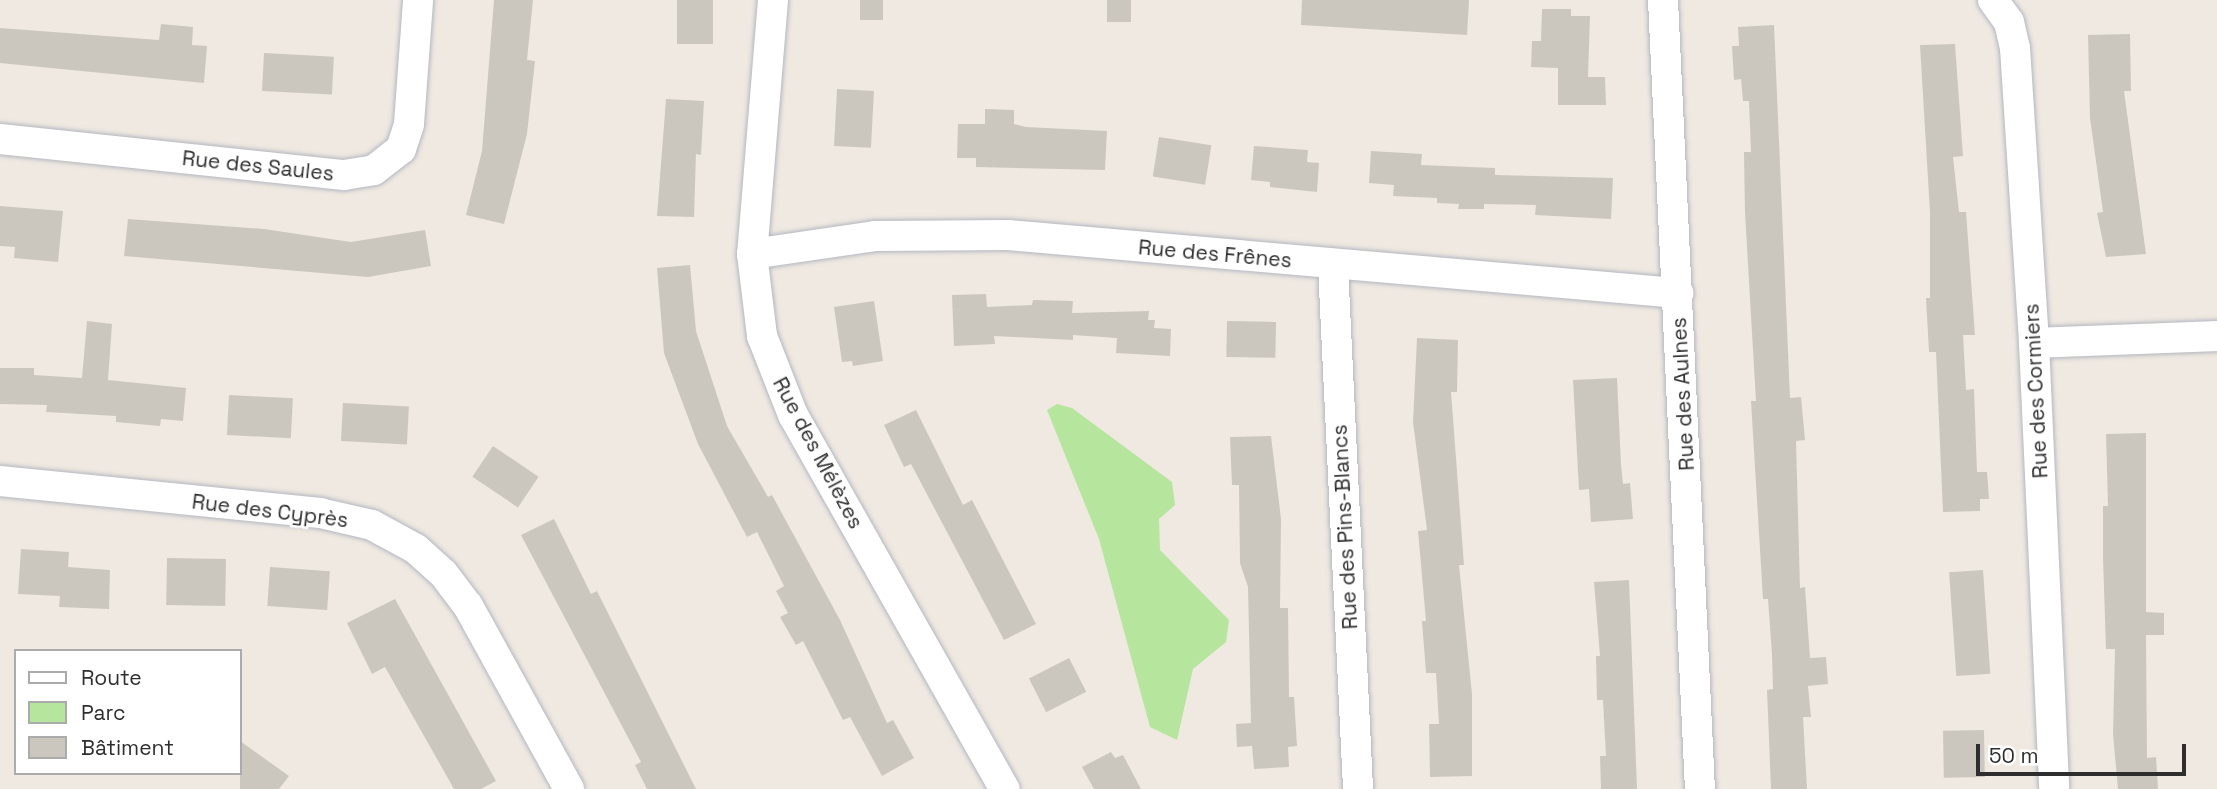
<!DOCTYPE html>
<html>
<head>
<meta charset="utf-8">
<style>
	body { margin:0 }
	#map { position:relative; width:2217px; height:789px; overflow:hidden; background:#efe9e1; font-family:"Space Grotesk",sans-serif }
	div>[style] { position:absolute }
	[style*='--x'] { left:calc(var(--x)*1px); top:calc(var(--y)*1px); width:calc(var(--w)*1px); rotate:calc(var(--a)*1deg) }
	.green>* { inset:0; background:#b6e59e }
	.building>* { inset:0; background:#cbc7bf; transform-origin:0 0 }
	.roads { filter:drop-shadow(0 0 2px #b4b7c1) drop-shadow(0 0 2px #b4b7c1) }
	.minor>* { height:30px; margin:-15px; padding:0 15px; transform-origin:15px; border-radius:15px; background:#fff }
	span { translate:-50% -50%; white-space:nowrap; text-align:center; line-height:1.15; -webkit-text-stroke:5px #fff; paint-order:stroke }
	.street-label { font-size:21px; color:#2e2e2e }
	.legend { position:absolute; left:14px; top:649px; width:228px; height:126px; box-sizing:border-box; background:#fff; border:2px solid #ababab; margin:0; padding:9px 12px; list-style:none; font-size:21px; color:#2e2e2e }
	.legend li { display:flex; align-items:center; gap:14px; height:35px }
	.legend b { width:35px; border:2px solid #ababab }
	.scale { position:absolute; left:1976px; top:744px; width:210px; height:32px; box-sizing:border-box; border:4px solid #2e2e2e; border-top:0; padding-left:9px; font-size:21px; line-height:24px; white-space:nowrap; color:#2e2e2e; -webkit-text-stroke:5px #fff; paint-order:stroke }
</style>
</head>
<body>
<div id="map">
	<div class="green">
		<i style="clip-path:polygon(1057px 404px,1072px 408px,1172px 482px,1175px 505px,1159px 519px,1160px 550px,1229px 620px,1226px 642px,1193px 669px,1177px 740px,1150px 727px,1099px 539px,1047px 410px)"></i>
	</div>
	<div class="building">
		<i style="clip-path:polygon(494px 0,533px 0,527px 60px,535px 61px,527px 134px,504px 224px,466px 215px,482px 151px)"></i>
		<i style="left:677px;top:0;width:36px;height:44px"></i>
		<i style="left:860px;top:0;width:23px;height:20px"></i>
		<i style="left:1107px;top:0;width:24px;height:22px"></i>
		<i style="clip-path:polygon(1302px 0,1469px 0,1467px 35px,1301px 25px)"></i>
		<i style="clip-path:polygon(1542px 9px,1571px 9px,1571px 16px,1590px 16px,1588px 77px,1605px 77px,1606px 105px,1558px 105px,1558px 68px,1531px 67px,1532px 41px,1541px 41px)"></i>
		<i style="clip-path:polygon(161px 24px,193px 27px,192px 45px,207px 46px,204px 83px,0 63px,0 28px,159px 40px)"></i>
		<i style="clip-path:polygon(1774px 25px,1790px 398px,1801px 397px,1805px 440px,1796px 441px,1800px 588px,1805px 587px,1810px 658px,1826px 657px,1828px 684px,1808px 686px,1811px 717px,1803px 717px,1807px 789px,1771px 789px,1767px 690px,1773px 689px,1772px 654px,1768px 599px,1763px 599px,1751px 401px,1756px 401px,1745px 213px,1744px 152px,1751px 152px,1749px 101px,1743px 101px,1741px 79px,1734px 80px,1732px 46px,1739px 46px,1738px 27px)"></i>
		<i style="clip-path:polygon(2130px 34px,2131px 91px,2124px 91px,2146px 254px,2106px 257px,2097px 213px,2103px 212px,2090px 118px,2088px 35px)"></i>
		<i style="clip-path:polygon(1955px 44px,1963px 156px,1953px 157px,1959px 212px,1966px 212px,1975px 335px,1963px 335px,1966px 390px,1974px 389px,1977px 472px,1987px 472px,1989px 499px,1980px 499px,1980px 511px,1943px 512px,1936px 352px,1929px 352px,1926px 298px,1930px 298px,1930px 213px,1920px 45px)"></i>
		<i style="left:264px;top:53px;width:70px;height:38px;rotate:3deg"></i>
		<i style="left:837px;top:89px;width:37px;height:57px;rotate:3deg"></i>
		<i style="clip-path:polygon(666px 99px,704px 101px,701px 155px,696px 154px,694px 217px,657px 216px)"></i>
		<i style="clip-path:polygon(985px 109px,1014px 110px,1014px 124px,1026px 127px,1107px 131px,1105px 170px,976px 167px,976px 158px,957px 158px,958px 124px,985px 124px)"></i>
		<i style="left:1159px;top:137px;width:53px;height:40px;rotate:9deg"></i>
		<i style="clip-path:polygon(1254px 146px,1308px 150px,1307px 162px,1319px 163px,1317px 192px,1270px 187px,1270px 182px,1251px 180px)"></i>
		<i style="clip-path:polygon(1371px 151px,1422px 154px,1421px 165px,1495px 168px,1495px 175px,1613px 178px,1611px 219px,1535px 215px,1536px 205px,1484px 204px,1484px 209px,1458px 209px,1459px 204px,1437px 203px,1437px 198px,1393px 196px,1394px 185px,1369px 183px)"></i>
		<i style="clip-path:polygon(0 206px,63px 211px,58px 262px,14px 258px,15px 247px,0 246px)"></i>
		<i style="clip-path:polygon(128px 219px,264px 229px,351px 242px,425px 230px,431px 266px,368px 277px,124px 256px)"></i>
		<i style="clip-path:polygon(690px 265px,696px 331px,727px 426px,768px 497px,772px 495px,840px 620px,887px 723px,893px 720px,914px 758px,882px 776px,850px 717px,843px 720px,803px 641px,796px 645px,780px 617px,788px 613px,776px 591px,784px 586px,757px 532px,747px 537px,698px 444px,664px 353px,657px 268px)"></i>
		<i style="clip-path:polygon(986px 294px,987px 307px,1032px 305px,1033px 300px,1073px 301px,1072px 313px,1149px 311px,1148px 320px,1155px 320px,1154px 328px,1171px 329px,1170px 356px,1116px 353px,1117px 338px,1073px 335px,1073px 340px,994px 336px,995px 344px,954px 346px,952px 295px)"></i>
		<i style="clip-path:polygon(874px 301px,883px 361px,853px 366px,852px 361px,842px 362px,834px 307px)"></i>
		<i style="clip-path:polygon(87px 321px,112px 324px,108px 380px,186px 388px,183px 421px,161px 419px,160px 426px,116px 422px,116px 416px,46px 412px,47px 405px,0 404px,0 368px,34px 368px,34px 375px,82px 378px)"></i>
		<i style="left:1227px;top:321px;width:49px;height:36px;rotate:1deg"></i>
		<i style="clip-path:polygon(1417px 338px,1458px 340px,1457px 392px,1451px 392px,1464px 565px,1459px 565px,1472px 694px,1472px 776px,1430px 777px,1429px 724px,1439px 724px,1436px 673px,1426px 673px,1422px 621px,1426px 621px,1418px 531px,1427px 530px,1413px 422px)"></i>
		<i style="clip-path:polygon(1617px 378px,1621px 465px,1623px 484px,1630px 483px,1633px 519px,1591px 522px,1589px 489px,1579px 490px,1573px 380px)"></i>
		<i style="left:229px;top:395px;width:64px;height:40px;rotate:3deg"></i>
		<i style="left:343px;top:403px;width:66px;height:38px;rotate:3deg"></i>
		<i style="clip-path:polygon(916px 410px,963px 505px,972px 500px,1036px 624px,1004px 640px,911px 464px,904px 467px,884px 425px)"></i>
		<i style="clip-path:polygon(2146px 433px,2146px 612px,2164px 613px,2164px 635px,2146px 635px,2147px 758px,2156px 757px,2158px 789px,2118px 789px,2113px 734px,2115px 649px,2106px 649px,2103px 558px,2103px 506px,2108px 506px,2106px 434px)"></i>
		<i style="clip-path:polygon(1271px 436px,1281px 519px,1280px 608px,1288px 608px,1289px 697px,1294px 697px,1297px 746px,1288px 747px,1289px 767px,1254px 769px,1252px 746px,1237px 747px,1236px 724px,1251px 723px,1248px 587px,1240px 563px,1239px 485px,1232px 485px,1230px 437px)"></i>
		<i style="left:493px;top:446px;width:55px;height:37px;rotate:34deg"></i>
		<i style="clip-path:polygon(554px 519px,591px 594px,597px 591px,696px 789px,647px 789px,635px 765px,641px 762px,521px 535px)"></i>
		<i style="clip-path:polygon(21px 549px,69px 552px,68px 567px,110px 570px,109px 609px,59px 607px,60px 596px,18px 594px)"></i>
		<i style="left:167px;top:558px;width:59px;height:47px;rotate:1deg"></i>
		<i style="left:270px;top:567px;width:60px;height:39px;rotate:4deg"></i>
		<i style="left:1983px;top:570px;width:104px;height:34px;rotate:86deg"></i>
		<i style="clip-path:polygon(1629px 580px,1637px 789px,1601px 789px,1600px 756px,1606px 756px,1603px 700px,1597px 700px,1596px 656px,1600px 656px,1594px 582px)"></i>
		<i style="clip-path:polygon(395px 599px,496px 781px,481px 789px,454px 789px,385px 667px,372px 674px,347px 623px)"></i>
		<i style="left:1069px;top:658px;width:38px;height:45px;rotate:63deg"></i>
		<i style="left:1984px;top:730px;width:47px;height:41px;rotate:89deg"></i>
		<i style="clip-path:polygon(240px 741px,289px 776px,279px 789px,240px 789px)"></i>
		<i style="clip-path:polygon(1111px 752px,1115px 758px,1123px 755px,1141px 789px,1094px 789px,1082px 767px)"></i>
	</div>
	<div class="roads">
		<div class="minor">
			<i style="--x:773;--y:0;--w:255;--a:94.7"></i>
			<i style="--x:752;--y:254;--w:83;--a:83"></i>
			<i style="--x:762;--y:336;--w:85;--a:68.6"></i>
			<i style="--x:793;--y:415;--w:430;--a:60.5"></i>
			<i style="--x:1663;--y:0;--w:790;--a:87.32"></i>
			<i style="--x:1993;--y:0;--w:27;--a:54"></i>
			<i style="--x:2009;--y:22;--w:27;--a:77"></i>
			<i style="--x:2015;--y:48;--w:296;--a:86.3"></i>
			<i style="--x:2034;--y:343;--w:446;--a:87.4"></i>
			<i style="--x:0;--y:139;--w:346;--a:6"></i>
			<i style="--x:344;--y:175;--w:30;--a:-9"></i>
			<i style="--x:374;--y:170;--w:34;--a:-38"></i>
			<i style="--x:401;--y:149;--w:26;--a:-72"></i>
			<i style="--x:409;--y:124;--w:124;--a:-85.8"></i>
			<i style="--x:752;--y:254;--w:124;--a:-8.3"></i>
			<i style="--x:875;--y:236;--w:133;--a:-0.4"></i>
			<i style="--x:1008;--y:235;--w:673;--a:4.95"></i>
			<i style="--x:1333;--y:266;--w:524;--a:87.26"></i>
			<i style="--x:2034;--y:343;--w:183;--a:-2.2"></i>
			<i style="--x:0;--y:481;--w:322;--a:5.7"></i>
			<i style="--x:320;--y:513;--w:53;--a:13"></i>
			<i style="--x:372;--y:525;--w:50;--a:28.6"></i>
			<i style="--x:416;--y:549;--w:36;--a:42"></i>
			<i style="--x:443;--y:573;--w:41;--a:52.9"></i>
			<i style="--x:468;--y:606;--w:209;--a:61.1"></i>
		</div>
	</div>
	<div class="street-label">
		<span style="left:258px;top:166px;rotate:6deg">Rue des Saules</span>
		<span style="left:1215px;top:254px;rotate:5deg">Rue des Frênes</span>
		<span style="left:2036px;top:391px;rotate:-93deg">Rue des Cormiers</span>
		<span style="left:1683px;top:394px;rotate:-93deg">Rue des Aulnes</span>
		<span style="left:818px;top:453px;rotate:62deg">Rue des Mélèzes</span>
		<span style="left:270px;top:511px;rotate:7deg">Rue des Cyprès</span>
		<span style="left:1345px;top:527px;rotate:-93deg">Rue des Pins-Blancs</span>
	</div>
	<ul class="legend">
	<li><b style="height:9px;background:#fff"></b>Route</li>
	<li><b style="height:19px;background:#b6e59e"></b>Parc</li>
	<li><b style="height:19px;background:#cbc7bf"></b>Bâtiment</li>
	</ul>
	<div class="scale">50 m</div>
</div>
</body>
</html>
